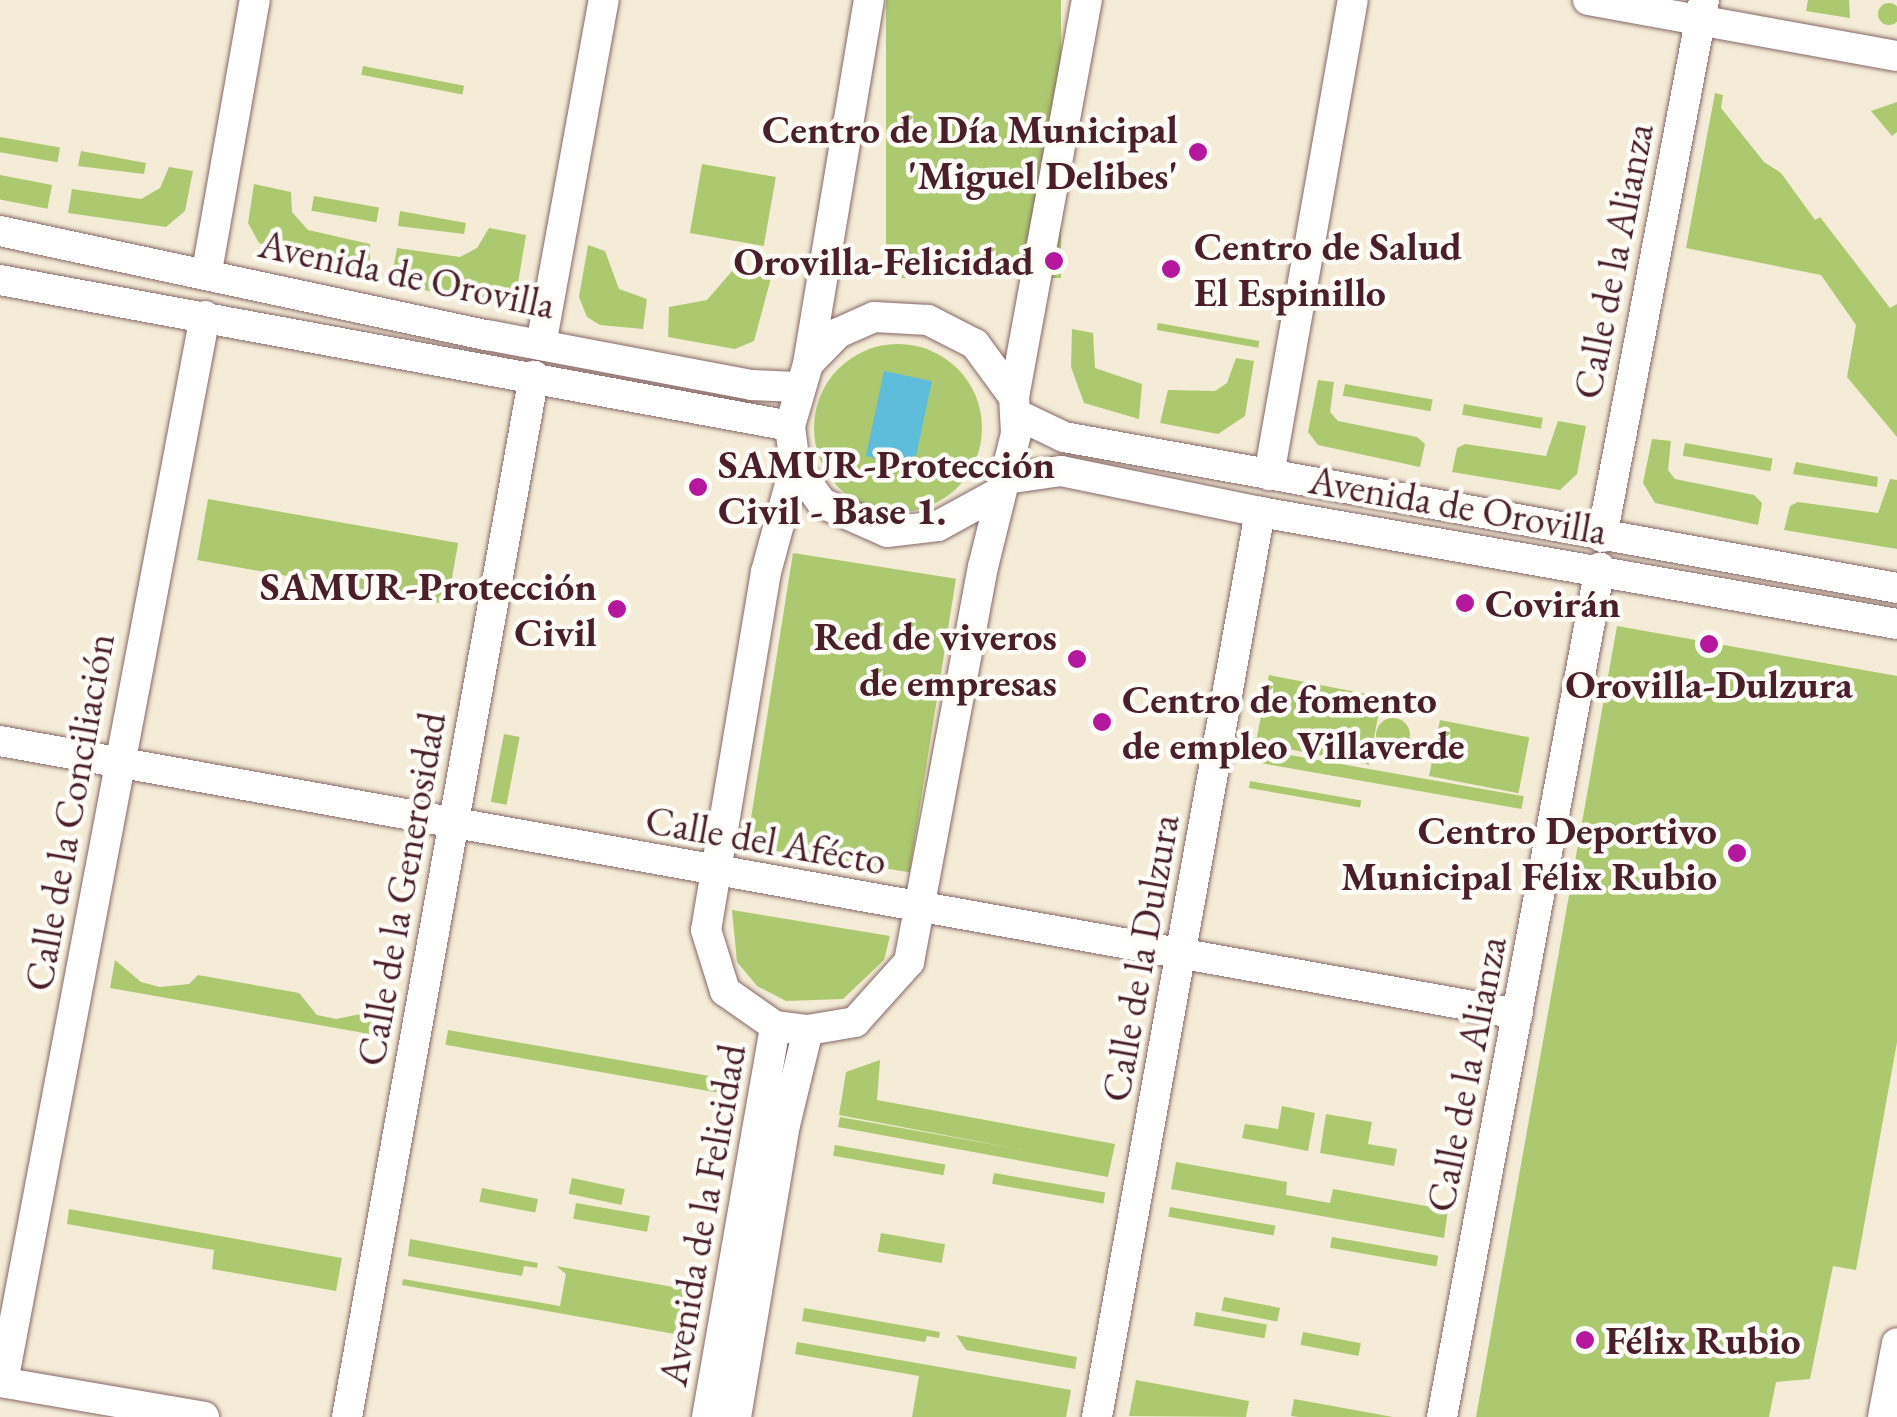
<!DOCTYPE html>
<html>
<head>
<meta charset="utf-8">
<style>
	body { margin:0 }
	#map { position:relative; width:1897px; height:1417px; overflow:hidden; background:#f4ecd7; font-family:"EB Garamond",serif }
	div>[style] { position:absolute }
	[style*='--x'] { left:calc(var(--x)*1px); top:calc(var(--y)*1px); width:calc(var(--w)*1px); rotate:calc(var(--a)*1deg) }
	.green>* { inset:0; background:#acc970; transform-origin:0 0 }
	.round { border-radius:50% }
	.water>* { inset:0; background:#5dbddb; transform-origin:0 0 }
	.roads { filter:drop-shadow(0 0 2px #866767) drop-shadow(0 0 2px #866767) }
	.minor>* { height:30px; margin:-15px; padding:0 15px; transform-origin:15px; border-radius:15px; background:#fff }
	.dots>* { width:28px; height:28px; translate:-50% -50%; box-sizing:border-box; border:5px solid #fdfcf7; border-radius:50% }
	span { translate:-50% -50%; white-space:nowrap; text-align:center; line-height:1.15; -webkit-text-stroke:9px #fdfcf7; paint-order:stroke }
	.poi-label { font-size:40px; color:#4a1f2b; font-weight:700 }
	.right { translate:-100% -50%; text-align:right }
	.left { translate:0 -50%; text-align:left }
	.street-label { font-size:40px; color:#4a1f2b }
</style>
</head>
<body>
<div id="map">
	<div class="green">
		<i style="left:886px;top:0;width:175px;height:278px"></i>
		<i style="clip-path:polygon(1808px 0,1849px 0,1850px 18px,1806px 11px)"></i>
		<i class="round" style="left:1878px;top:3px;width:22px;height:22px"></i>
		<i style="left:363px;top:66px;width:103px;height:9px;rotate:11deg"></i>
		<i style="clip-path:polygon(1715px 93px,1723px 95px,1721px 108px,1764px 162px,1781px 173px,1815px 220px,1820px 217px,1890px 308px,1897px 304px,1897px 437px,1847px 377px,1856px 325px,1821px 275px,1686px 248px)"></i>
		<i style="clip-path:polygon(1897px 102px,1897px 132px,1892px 136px,1871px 111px)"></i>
		<i style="left:0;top:137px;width:61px;height:15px;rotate:10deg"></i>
		<i style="clip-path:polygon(81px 151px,146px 163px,144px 174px,78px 166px)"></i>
		<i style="left:702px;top:164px;width:75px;height:70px;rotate:10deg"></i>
		<i style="clip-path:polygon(169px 167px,193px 171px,185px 211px,166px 227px,68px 213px,72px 189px,141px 199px,160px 188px)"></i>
		<i style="left:0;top:175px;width:53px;height:24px;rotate:11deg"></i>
		<i style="clip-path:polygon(254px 184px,291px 192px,292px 212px,308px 230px,370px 244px,370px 269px,363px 273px,259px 243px,248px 223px)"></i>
		<i style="left:314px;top:196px;width:66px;height:15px;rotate:10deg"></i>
		<i style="clip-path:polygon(400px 211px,466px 223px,464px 234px,398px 226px)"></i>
		<i style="clip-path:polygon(489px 228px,526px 235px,518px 283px,503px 302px,485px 306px,391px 281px,397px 248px,460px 257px,477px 248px)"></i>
		<i style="clip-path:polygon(588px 245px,605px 251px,619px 289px,647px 299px,643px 329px,600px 325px,587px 317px,579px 297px)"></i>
		<i style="clip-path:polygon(733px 270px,771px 278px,754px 341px,735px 349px,668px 337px,669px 307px,707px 300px)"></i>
		<i style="left:1158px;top:323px;width:103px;height:7px;rotate:10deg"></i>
		<i style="clip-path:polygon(1072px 329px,1093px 333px,1095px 368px,1142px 384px,1139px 419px,1084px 403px,1071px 367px)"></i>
		<i class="round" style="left:814px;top:344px;width:168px;height:168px"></i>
		<i style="clip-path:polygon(1236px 358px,1254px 361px,1245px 416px,1218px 434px,1160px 423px,1168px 390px,1215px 391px,1227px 383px)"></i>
		<i style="clip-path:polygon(1318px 380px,1334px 382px,1330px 412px,1338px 421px,1417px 437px,1425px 444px,1420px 467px,1318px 445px,1308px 432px)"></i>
		<i style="left:1345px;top:384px;width:89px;height:12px;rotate:10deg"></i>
		<i style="left:1464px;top:404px;width:80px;height:11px;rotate:10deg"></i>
		<i style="clip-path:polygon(1558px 421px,1586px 426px,1577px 474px,1560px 490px,1452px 472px,1457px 448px,1465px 444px,1546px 456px)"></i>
		<i style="clip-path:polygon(1652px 439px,1671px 441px,1668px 470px,1675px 479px,1754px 495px,1762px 503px,1758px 525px,1655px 503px,1643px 483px)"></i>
		<i style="left:1685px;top:443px;width:89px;height:13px;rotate:10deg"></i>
		<i style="clip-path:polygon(1796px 462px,1878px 477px,1877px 487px,1793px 474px)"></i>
		<i style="clip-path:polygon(1890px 479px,1897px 480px,1897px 549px,1784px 530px,1790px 506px,1798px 502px,1878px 513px)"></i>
		<i style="left:208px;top:499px;width:254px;height:62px;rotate:10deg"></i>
		<i style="left:793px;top:553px;width:165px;height:297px;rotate:9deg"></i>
		<i style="clip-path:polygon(1617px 626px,1897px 676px,1897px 1042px,1856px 1270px,1833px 1266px,1810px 1379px,1776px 1382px,1769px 1417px,1476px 1417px)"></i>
		<i style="left:1269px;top:675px;width:115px;height:69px;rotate:11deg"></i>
		<i class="round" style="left:1376px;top:718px;width:34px;height:34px"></i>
		<i style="left:1440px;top:720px;width:91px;height:57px;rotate:11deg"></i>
		<i style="left:504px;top:734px;width:16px;height:69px;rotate:11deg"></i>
		<i style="left:1250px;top:748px;width:278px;height:13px;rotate:10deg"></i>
		<i style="left:1250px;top:781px;width:113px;height:7px;rotate:10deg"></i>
		<i style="clip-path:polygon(732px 910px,890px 936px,884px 960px,843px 999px,786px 1001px,757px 986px,737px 962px)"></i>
		<i style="clip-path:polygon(115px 960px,141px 982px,160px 987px,189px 984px,198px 975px,299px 993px,317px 1015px,336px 1019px,385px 1009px,381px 1036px,110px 988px)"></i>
		<i style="left:448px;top:1030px;width:277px;height:15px;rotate:10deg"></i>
		<i style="clip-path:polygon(880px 1060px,877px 1100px,1115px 1144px,1108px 1177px,838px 1127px,840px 1117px,1034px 1152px,839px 1115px,846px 1072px)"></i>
		<i style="clip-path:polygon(1282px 1106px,1315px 1113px,1308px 1151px,1242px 1138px,1245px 1124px,1278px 1129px)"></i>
		<i style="clip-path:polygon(1326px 1114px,1372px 1122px,1368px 1144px,1397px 1149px,1394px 1166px,1320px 1153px)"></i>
		<i style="left:835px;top:1145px;width:112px;height:11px;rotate:10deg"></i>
		<i style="clip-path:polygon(1176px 1162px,1287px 1182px,1286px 1195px,1330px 1203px,1333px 1189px,1448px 1210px,1444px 1238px,1171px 1189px)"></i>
		<i style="left:994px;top:1173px;width:113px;height:11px;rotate:10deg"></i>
		<i style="left:572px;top:1178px;width:54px;height:16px;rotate:12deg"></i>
		<i style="left:482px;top:1188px;width:57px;height:14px;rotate:11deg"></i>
		<i style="left:576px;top:1203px;width:75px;height:16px;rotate:10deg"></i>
		<i style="left:1170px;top:1207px;width:107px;height:10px;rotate:10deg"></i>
		<i style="clip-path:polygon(69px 1209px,342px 1258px,336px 1291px,212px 1269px,214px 1250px,67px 1224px)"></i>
		<i style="left:881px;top:1233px;width:65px;height:19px;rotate:10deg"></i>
		<i style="left:1332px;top:1237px;width:108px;height:11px;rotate:10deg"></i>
		<i style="clip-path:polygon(410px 1239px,538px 1263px,537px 1268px,524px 1266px,522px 1276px,408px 1256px)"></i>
		<i style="clip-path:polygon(556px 1266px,684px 1289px,675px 1334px,402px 1285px,403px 1279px,560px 1306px,566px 1274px)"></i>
		<i style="left:1224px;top:1297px;width:57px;height:14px;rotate:11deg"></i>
		<i style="clip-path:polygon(804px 1308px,940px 1332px,939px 1338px,927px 1336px,925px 1342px,802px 1321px)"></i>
		<i style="left:1196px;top:1312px;width:72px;height:14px;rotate:10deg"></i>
		<i style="left:1303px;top:1332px;width:59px;height:13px;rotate:11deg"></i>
		<i style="clip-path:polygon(956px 1335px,1077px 1357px,1075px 1369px,966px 1350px)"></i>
		<i style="clip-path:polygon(797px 1342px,1071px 1390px,1066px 1417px,912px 1417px,919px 1376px,795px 1354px)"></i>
		<i style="clip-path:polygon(1136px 1380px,1249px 1401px,1246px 1417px,1129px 1416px)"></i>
		<i style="clip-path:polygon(1294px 1399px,1393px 1417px,1299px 1417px,1291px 1416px)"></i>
	</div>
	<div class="water">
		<i style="left:884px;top:371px;width:49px;height:87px;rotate:12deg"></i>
	</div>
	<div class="roads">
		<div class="minor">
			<i style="--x:1588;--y:0;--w:314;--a:10.3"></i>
			<i style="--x:0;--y:231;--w:498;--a:12.1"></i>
			<i style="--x:487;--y:335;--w:270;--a:10.7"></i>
			<i style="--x:752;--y:385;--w:45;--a:2.5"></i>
			<i style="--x:207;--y:271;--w:275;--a:-80"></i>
			<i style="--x:0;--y:280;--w:803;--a:10.47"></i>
			<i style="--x:541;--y:345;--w:351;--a:-79.7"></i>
			<i style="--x:808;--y:364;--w:369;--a:-80.5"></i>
			<i style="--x:1014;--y:397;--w:404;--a:-79.6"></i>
			<i style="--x:1016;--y:414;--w:53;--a:25.6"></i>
			<i style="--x:1064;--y:437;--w:847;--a:10.27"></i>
			<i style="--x:795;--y:466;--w:110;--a:105.3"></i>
			<i style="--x:766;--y:572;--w:363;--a:99.5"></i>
			<i style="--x:706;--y:930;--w:64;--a:72.7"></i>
			<i style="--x:725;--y:991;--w:61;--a:35"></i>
			<i style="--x:775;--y:1026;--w:33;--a:7"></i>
			<i style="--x:808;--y:1030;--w:48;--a:-9.7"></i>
			<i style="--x:855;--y:1022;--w:81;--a:-48"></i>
			<i style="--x:909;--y:962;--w:402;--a:-79.4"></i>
			<i style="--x:983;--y:567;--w:137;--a:-76.1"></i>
			<i style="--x:1016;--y:434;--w:37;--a:-93"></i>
			<i style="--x:1014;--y:397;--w:66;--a:-126.3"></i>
			<i style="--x:975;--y:344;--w:53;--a:-152.9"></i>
			<i style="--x:928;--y:320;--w:54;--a:-176.8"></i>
			<i style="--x:874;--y:317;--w:39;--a:156"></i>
			<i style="--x:838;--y:333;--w:43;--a:134.1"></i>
			<i style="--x:808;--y:364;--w:65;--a:106.2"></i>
			<i style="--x:790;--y:426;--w:40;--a:82.9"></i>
			<i style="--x:795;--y:466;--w:46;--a:53.9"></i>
			<i style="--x:822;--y:503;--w:71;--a:24"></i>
			<i style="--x:887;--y:532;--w:51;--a:-6.7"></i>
			<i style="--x:938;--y:526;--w:71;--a:-28.7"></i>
			<i style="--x:1269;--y:475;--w:482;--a:-80"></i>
			<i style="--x:1006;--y:479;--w:56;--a:-8.3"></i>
			<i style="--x:1061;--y:471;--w:203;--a:11.6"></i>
			<i style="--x:1260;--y:512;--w:647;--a:9.97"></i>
			<i style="--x:1602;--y:537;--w:547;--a:-79.25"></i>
			<i style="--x:0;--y:741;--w:1542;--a:10.2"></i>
			<i style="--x:0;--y:1382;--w:207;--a:9.7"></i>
			<i style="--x:3;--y:1382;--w:1085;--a:-79.27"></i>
			<i style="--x:347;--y:1417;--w:1058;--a:-79.82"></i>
			<i style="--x:707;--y:1417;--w:397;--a:-80.1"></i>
			<i style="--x:736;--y:1417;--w:296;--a:-80.5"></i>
			<i style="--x:785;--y:1125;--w:98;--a:-76.4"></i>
			<i style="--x:1097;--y:1417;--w:920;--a:-79.79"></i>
			<i style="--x:1442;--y:1417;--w:864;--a:-79.46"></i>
			<i style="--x:1883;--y:1417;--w:75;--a:-79.3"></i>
		</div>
	</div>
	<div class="dots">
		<i style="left:1198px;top:152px;background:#b5179e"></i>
		<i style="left:1054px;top:261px;background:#b5179e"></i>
		<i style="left:1171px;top:269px;background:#b5179e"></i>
		<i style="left:698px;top:487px;background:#b5179e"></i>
		<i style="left:1465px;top:603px;background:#b5179e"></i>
		<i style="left:617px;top:609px;background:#b5179e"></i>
		<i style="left:1709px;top:644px;background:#b5179e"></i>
		<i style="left:1077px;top:659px;background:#b5179e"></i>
		<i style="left:1102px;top:722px;background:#b5179e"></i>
		<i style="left:1737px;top:853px;background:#b5179e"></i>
		<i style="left:1585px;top:1340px;background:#b5179e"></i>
	</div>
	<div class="poi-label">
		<span class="right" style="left:1178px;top:152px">Centro de Día Municipal<br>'Miguel Delibes'</span>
		<span class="left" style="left:1194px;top:269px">Centro de Salud<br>El Espinillo</span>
		<span class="right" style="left:1034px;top:261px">Orovilla-Felicidad</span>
		<span class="left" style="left:718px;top:487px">SAMUR-Protección<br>Civil - Base 1.</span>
		<span class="right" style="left:597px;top:609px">SAMUR-Protección<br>Civil</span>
		<span class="left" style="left:1485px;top:603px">Covirán</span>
		<span class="right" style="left:1057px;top:659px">Red de viveros<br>de empresas</span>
		<span style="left:1709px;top:684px">Orovilla-Dulzura</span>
		<span class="left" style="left:1122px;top:722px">Centro de fomento<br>de empleo Villaverde</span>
		<span class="right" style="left:1717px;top:853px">Centro Deportivo<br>Municipal Félix Rubio</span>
		<span class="left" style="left:1605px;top:1340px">Félix Rubio</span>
	</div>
	<div class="street-label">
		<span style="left:1613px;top:261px;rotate:-79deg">Calle de la Alianza</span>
		<span style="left:407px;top:274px;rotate:12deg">Avenida de Orovilla</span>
		<span style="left:1458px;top:505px;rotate:10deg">Avenida de Orovilla</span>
		<span style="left:69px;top:812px;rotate:-80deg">Calle de la Conciliación</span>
		<span style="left:766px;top:840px;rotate:10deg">Calle del Afécto</span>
		<span style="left:401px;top:889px;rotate:-80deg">Calle de la Generosidad</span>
		<span style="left:1140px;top:958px;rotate:-80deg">Calle de la Dulzura</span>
		<span style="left:1466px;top:1074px;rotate:-79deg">Calle de la Alianza</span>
		<span style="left:702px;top:1215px;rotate:-80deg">Avenida de la Felicidad</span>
	</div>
</div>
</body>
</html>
